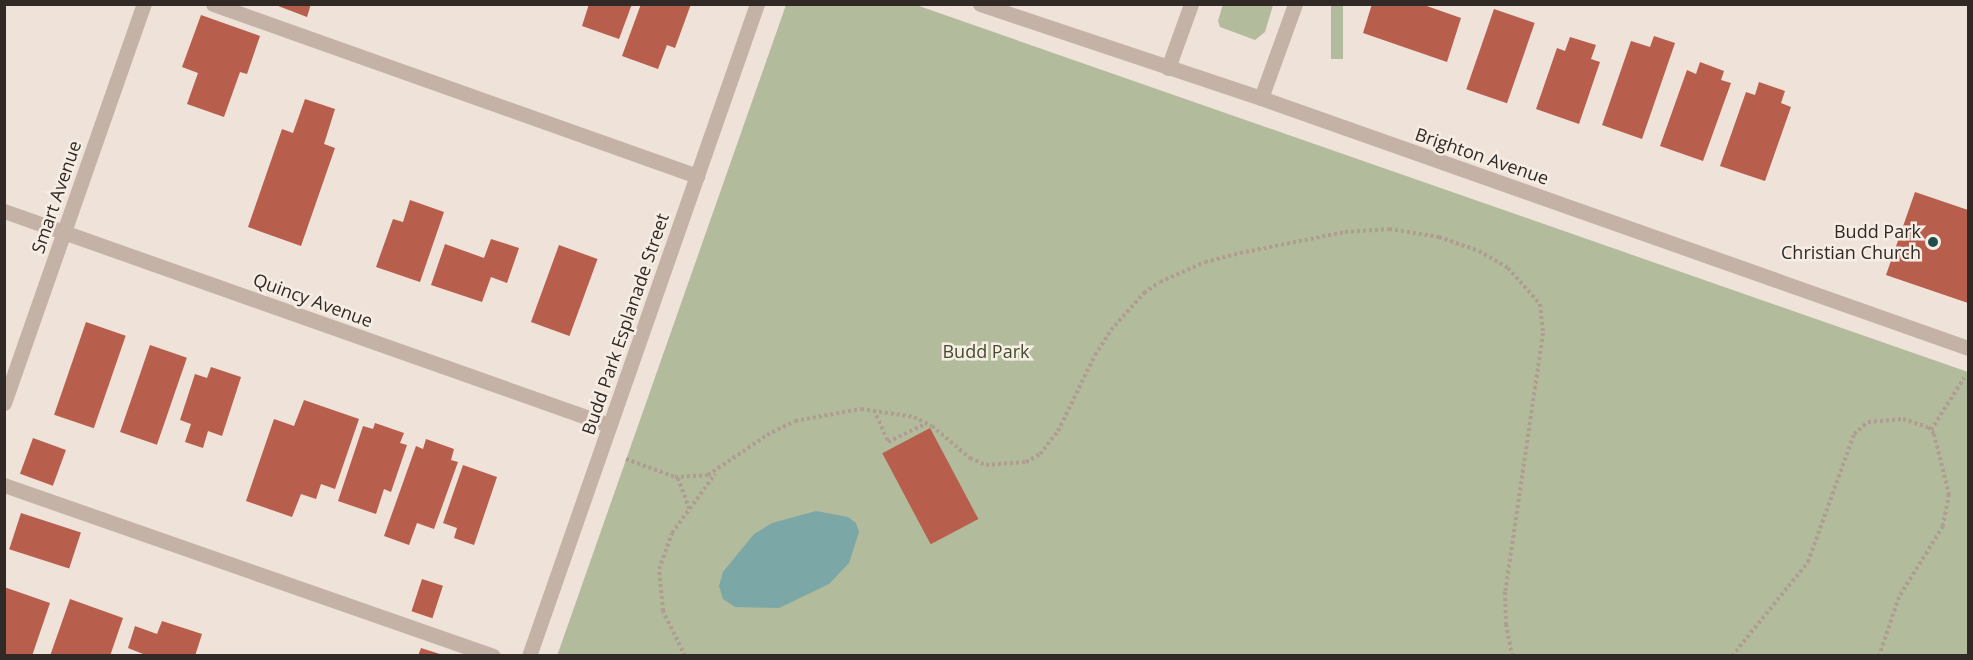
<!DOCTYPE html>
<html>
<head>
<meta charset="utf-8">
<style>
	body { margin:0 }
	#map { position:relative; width:1973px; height:660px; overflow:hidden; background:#eee2d9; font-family:"Open Sans",sans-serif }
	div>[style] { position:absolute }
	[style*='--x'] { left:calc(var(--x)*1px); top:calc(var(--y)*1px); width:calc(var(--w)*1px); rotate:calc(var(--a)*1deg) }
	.green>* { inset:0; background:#b2bb9b; transform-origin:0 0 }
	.water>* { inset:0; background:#7ba7a6 }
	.building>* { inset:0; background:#b85e4c; transform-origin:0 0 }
	.path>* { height:4px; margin-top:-2px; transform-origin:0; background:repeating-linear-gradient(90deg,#b09c91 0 3px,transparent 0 6px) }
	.minor>* { height:15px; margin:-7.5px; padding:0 7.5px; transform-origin:7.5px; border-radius:7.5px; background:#c4b2a6 }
	.dots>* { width:16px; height:16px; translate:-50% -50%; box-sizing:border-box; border:3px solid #f6ede4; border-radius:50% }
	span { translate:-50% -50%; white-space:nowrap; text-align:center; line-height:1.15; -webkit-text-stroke:5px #f6ede4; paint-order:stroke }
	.street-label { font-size:18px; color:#312926 }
	.poi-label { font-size:18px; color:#312926 }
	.right { translate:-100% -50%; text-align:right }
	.park-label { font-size:18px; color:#434d2d }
	.frame { position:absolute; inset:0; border:6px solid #312926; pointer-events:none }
</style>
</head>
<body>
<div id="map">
	<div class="green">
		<i style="clip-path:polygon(1223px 4px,1273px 4px,1273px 5px,1265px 32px,1255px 40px,1220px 27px,1218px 21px)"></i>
		<i style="clip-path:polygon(786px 5px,916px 5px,1968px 372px,1968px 655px,557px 656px)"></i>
		<i style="left:1331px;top:5px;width:12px;height:54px"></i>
	</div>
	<div class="water">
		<i style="clip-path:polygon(816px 511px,848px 517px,856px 523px,859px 532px,849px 563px,829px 584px,779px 608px,735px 607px,723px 599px,719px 586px,723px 572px,754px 534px,772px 523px)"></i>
	</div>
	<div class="building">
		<i style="clip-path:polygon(273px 4px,311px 4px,307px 17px)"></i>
		<i style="clip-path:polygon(589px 4px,632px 4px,619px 39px,582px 26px)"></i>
		<i style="clip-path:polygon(641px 4px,691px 4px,675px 48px,667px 45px,658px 69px,622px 56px)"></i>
		<i style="clip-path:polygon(1372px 4px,1421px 4px,1461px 18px,1447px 62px,1363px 33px)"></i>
		<i style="left:1494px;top:9px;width:43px;height:85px;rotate:19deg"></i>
		<i style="clip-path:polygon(201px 15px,260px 36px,247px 74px,240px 72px,224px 117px,187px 104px,198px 73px,182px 67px)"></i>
		<i style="clip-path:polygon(1654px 36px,1675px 43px,1642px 139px,1602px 125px,1631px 41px,1650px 47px)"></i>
		<i style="clip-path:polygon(1570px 37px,1596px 45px,1591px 59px,1600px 62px,1579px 124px,1536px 109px,1557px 48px,1565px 51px)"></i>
		<i style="clip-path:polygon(1700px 62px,1724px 71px,1721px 80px,1731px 83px,1703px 161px,1660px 146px,1687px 70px,1696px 74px)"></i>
		<i style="clip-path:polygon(1759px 82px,1785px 91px,1781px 103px,1791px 107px,1765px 181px,1720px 166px,1746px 92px,1755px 95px)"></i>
		<i style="clip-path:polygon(305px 99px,335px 109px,324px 144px,335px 148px,301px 246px,248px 227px,282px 129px,293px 133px)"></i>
		<i style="clip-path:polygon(1915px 192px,1968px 210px,1968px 303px,1886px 275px)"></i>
		<i style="clip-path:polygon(410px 200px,444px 212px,420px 282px,376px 267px,393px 219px,403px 222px)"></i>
		<i style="clip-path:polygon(491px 239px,519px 248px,507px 283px,491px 277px,482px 302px,431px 285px,445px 244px,484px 258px)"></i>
		<i style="left:559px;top:245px;width:41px;height:82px;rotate:20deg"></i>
		<i style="left:86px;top:322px;width:42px;height:98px;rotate:19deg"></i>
		<i style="left:150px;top:345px;width:39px;height:92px;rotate:19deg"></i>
		<i style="clip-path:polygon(211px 367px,241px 377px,222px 436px,208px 431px,203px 448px,185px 442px,191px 424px,180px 420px,195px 374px,207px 378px)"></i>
		<i style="clip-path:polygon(304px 400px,359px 419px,335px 489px,321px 484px,316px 499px,301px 494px,292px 517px,246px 501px,274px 419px,294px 426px)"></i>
		<i style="clip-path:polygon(375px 423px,404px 433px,400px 443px,407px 445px,391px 492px,384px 489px,376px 514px,338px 501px,363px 426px,373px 429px)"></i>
		<i style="left:930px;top:428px;width:103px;height:54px;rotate:62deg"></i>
		<i style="left:33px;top:438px;width:35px;height:38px;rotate:20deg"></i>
		<i style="clip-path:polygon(426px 439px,454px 449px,451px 460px,458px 462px,434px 529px,417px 523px,409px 545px,384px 536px,416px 446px,423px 449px)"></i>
		<i style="clip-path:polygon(463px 465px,497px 477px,474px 545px,454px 538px,457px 528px,443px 523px)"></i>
		<i style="left:21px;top:513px;width:63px;height:38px;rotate:18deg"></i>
		<i style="left:422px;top:579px;width:22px;height:34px;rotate:18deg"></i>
		<i style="clip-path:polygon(4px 587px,50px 603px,32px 656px,4px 656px)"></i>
		<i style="clip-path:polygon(70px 599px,123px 618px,110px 656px,50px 656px)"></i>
		<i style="clip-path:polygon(162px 621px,202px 634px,195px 656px,148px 656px,128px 648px,135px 626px,157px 634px)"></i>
		<i style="clip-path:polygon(421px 648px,443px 655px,443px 656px,418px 656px)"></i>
	</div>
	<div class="path">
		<i style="--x:874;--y:410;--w:35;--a:66"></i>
		<i style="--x:888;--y:442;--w:41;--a:-25.9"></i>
		<i style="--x:1931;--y:430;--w:62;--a:-57.6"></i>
		<i style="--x:626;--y:459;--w:52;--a:20.2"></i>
		<i style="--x:675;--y:477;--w:33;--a:-3"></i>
		<i style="--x:708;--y:475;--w:71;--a:-34.1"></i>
		<i style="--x:767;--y:435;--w:31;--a:-27"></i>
		<i style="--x:795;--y:421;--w:67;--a:-10.3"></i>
		<i style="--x:861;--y:409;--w:54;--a:8.6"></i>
		<i style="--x:914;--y:417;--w:20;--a:27"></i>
		<i style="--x:932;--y:426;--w:50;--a:40.1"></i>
		<i style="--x:970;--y:458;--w:17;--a:24"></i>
		<i style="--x:986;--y:465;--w:40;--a:-4.3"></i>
		<i style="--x:1026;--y:462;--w:16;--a:-30"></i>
		<i style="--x:1040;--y:454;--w:29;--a:-52"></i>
		<i style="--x:1058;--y:431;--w:85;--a:-64"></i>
		<i style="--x:1095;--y:355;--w:30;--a:-57"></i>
		<i style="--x:1111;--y:330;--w:50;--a:-48.3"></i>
		<i style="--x:1144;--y:293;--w:19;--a:-35"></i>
		<i style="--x:1160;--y:282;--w:49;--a:-24"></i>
		<i style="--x:1205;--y:262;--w:36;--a:-14"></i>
		<i style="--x:1240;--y:253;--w:107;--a:-11.3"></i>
		<i style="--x:1345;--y:232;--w:44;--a:-3.9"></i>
		<i style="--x:1389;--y:229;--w:51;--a:9.1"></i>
		<i style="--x:1439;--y:237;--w:42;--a:19.3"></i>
		<i style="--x:1479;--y:251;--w:34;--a:30"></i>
		<i style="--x:1508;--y:268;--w:48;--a:48.4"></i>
		<i style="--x:1540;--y:304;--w:29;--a:84"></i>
		<i style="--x:1543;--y:333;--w:262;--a:98.3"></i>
		<i style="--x:1505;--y:592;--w:32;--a:88"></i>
		<i style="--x:1506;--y:624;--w:33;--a:79"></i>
		<i style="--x:678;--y:478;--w:33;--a:70"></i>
		<i style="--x:685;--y:656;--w:50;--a:-116.1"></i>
		<i style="--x:663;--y:611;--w:42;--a:-95.4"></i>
		<i style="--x:659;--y:569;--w:38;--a:-70"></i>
		<i style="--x:672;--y:533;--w:73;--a:-53.9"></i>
		<i style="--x:1732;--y:656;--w:121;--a:-51"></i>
		<i style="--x:1808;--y:562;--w:136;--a:-70.2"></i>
		<i style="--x:1854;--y:434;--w:18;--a:-41"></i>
		<i style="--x:1868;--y:422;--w:35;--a:-5"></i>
		<i style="--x:1903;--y:419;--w:26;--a:18"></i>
		<i style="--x:1928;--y:427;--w:9;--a:49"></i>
		<i style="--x:1934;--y:434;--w:62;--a:76"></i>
		<i style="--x:1949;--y:494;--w:33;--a:101"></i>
		<i style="--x:1943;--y:526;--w:84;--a:121.8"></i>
		<i style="--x:1899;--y:597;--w:62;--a:108.7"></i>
	</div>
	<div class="minor">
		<i style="--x:213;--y:4;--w:514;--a:19.56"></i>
		<i style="--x:980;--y:4;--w:296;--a:18.5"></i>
		<i style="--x:1261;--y:98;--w:750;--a:19.47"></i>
		<i style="--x:1168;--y:68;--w:68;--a:-70.2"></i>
		<i style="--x:1261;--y:98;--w:100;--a:-70.1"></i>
		<i style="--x:4;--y:211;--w:642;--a:19.48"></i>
		<i style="--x:4;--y:403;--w:423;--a:-70.7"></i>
		<i style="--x:4;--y:485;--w:518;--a:19.27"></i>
		<i style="--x:529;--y:656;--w:691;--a:-70.73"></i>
	</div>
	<div class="dots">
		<i style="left:1933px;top:242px;background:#214e4d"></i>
	</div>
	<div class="street-label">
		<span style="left:1482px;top:156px;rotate:19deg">Brighton Avenue</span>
		<span style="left:56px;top:197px;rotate:-71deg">Smart Avenue</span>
		<span style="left:313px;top:300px;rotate:20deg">Quincy Avenue</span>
		<span style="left:625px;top:324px;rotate:-71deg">Budd Park Esplanade Street</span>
	</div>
	<div class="poi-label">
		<span class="right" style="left:1921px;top:242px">Budd Park<br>Christian Church</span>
	</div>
	<div class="park-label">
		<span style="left:986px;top:351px">Budd Park</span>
	</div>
	<div class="frame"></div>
</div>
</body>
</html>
